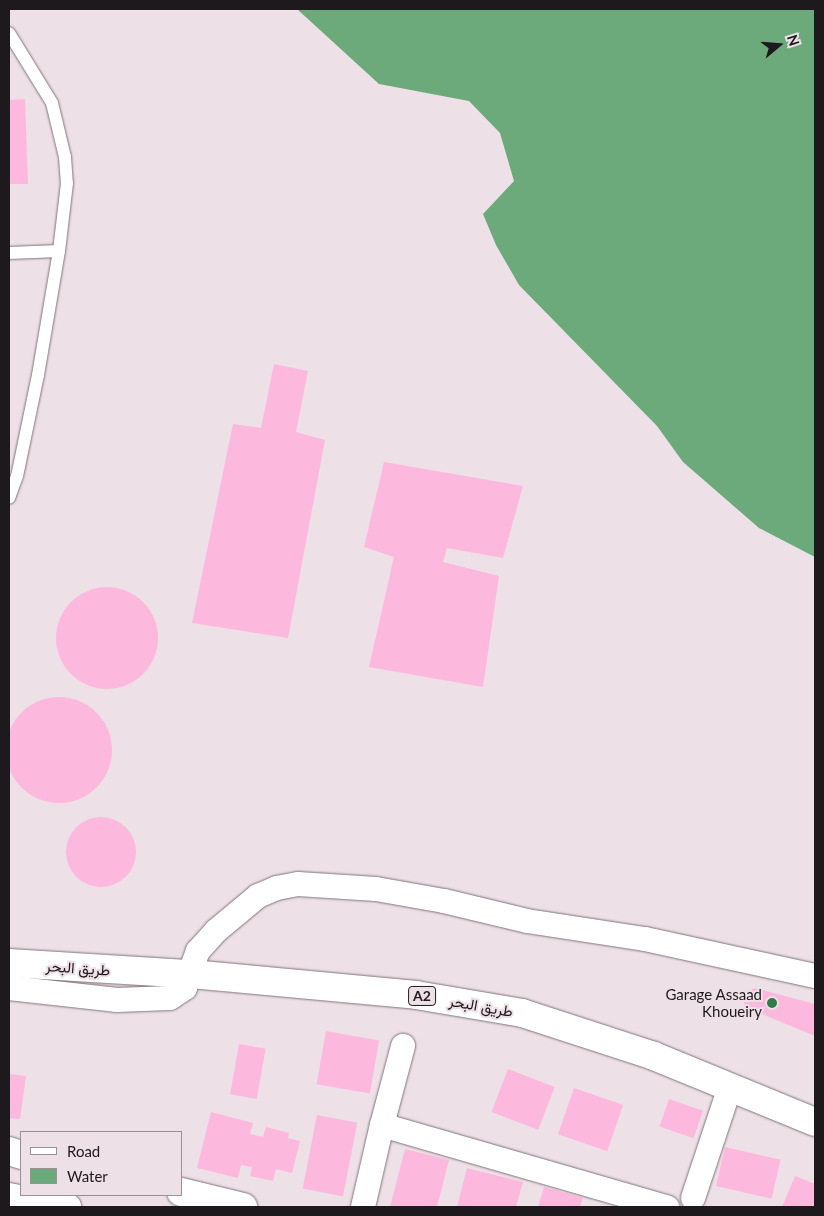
<!DOCTYPE html>
<html>
<head>
<meta charset="utf-8">
<style>
	body { margin:0 }
	#map { position:relative; width:824px; height:1216px; overflow:hidden; background:#ede0e7; font-family:Lato,Vazirmatn,sans-serif }
	div>[style] { position:absolute }
	[style*='--x'] { left:calc(var(--x)*1px); top:calc(var(--y)*1px); width:calc(var(--w)*1px); rotate:calc(var(--a)*1deg) }
	.water>* { inset:0; background:#6ca97b }
	.building>* { inset:0; background:#fdb8de; transform-origin:0 0 }
	.round { border-radius:50% }
	.roads { filter:drop-shadow(0 0 1px #80747a) drop-shadow(0 0 1px #80747a) }
	.service>* { height:12px; margin:-6px; padding:0 6px; transform-origin:6px; border-radius:6px; background:#fff }
	.minor>* { height:24px; margin:-12px; padding:0 12px; transform-origin:12px; border-radius:12px; background:#fff }
	.secondary>* { height:28px; margin:-14px; padding:0 14px; transform-origin:14px; border-radius:14px; background:#fff }
	.primary>* { height:28px; margin:-14px; padding:0 14px; transform-origin:14px; border-radius:14px; background:#fff }
	.dots>* { width:14px; height:14px; translate:-50% -50%; box-sizing:border-box; border:2px solid #ede0e7; border-radius:50% }
	span { translate:-50% -50%; white-space:nowrap; text-align:center; line-height:1.15; -webkit-text-stroke:4px #ede0e7; paint-order:stroke }
	.shield-label span { padding:1px 4px; background:#ede0e7; border:1px solid; border-radius:4px; -webkit-text-stroke-width:0 }
	.shield-label { font-size:14px; color:#1e191c; font-weight:700 }
	.street-label { font-size:15px; color:#1e191c }
	.poi-label { font-size:15px; color:#1e191c }
	.right { translate:-100% -50%; text-align:right }
	.frame { position:absolute; inset:0; border:10px solid #1e191c; pointer-events:none }
	.legend { position:absolute; left:20px; top:1131px; width:162px; height:65px; box-sizing:border-box; background:#ede0e7; border:1px solid #9a9096; margin:0; padding:6px 9px; list-style:none; font-size:15px; color:#1e191c }
	.legend li { display:flex; align-items:center; gap:10px; height:25px }
	.legend b { width:25px; border:1px solid #9a9096 }
	.north { position:absolute; left:754px; top:20px; width:50px; height:50px; -webkit-text-stroke:4px #ede0e7; paint-order:stroke; rotate:72deg; font-size:14px; font-weight:700; line-height:20px; text-align:center; color:#1e191c }
	.north::after { content:''; display:block; margin:auto; width:18px; height:22px; background:#1e191c; clip-path:polygon(50% 0,100% 100%,50% 72%,0 100%) }
</style>
</head>
<body>
<div id="map">
	<div class="water">
		<i style="clip-path:polygon(297px 9px,815px 9px,815px 557px,759px 528px,683px 462px,657px 426px,519px 285px,496px 245px,483px 214px,514px 181px,500px 133px,469px 101px,379px 84px)"></i>
	</div>
	<div class="building">
		<i style="clip-path:polygon(25px 99px,28px 184px,9px 184px,9px 100px)"></i>
		<i style="clip-path:polygon(274px 364px,308px 371px,296px 432px,325px 440px,288px 638px,192px 623px,233px 424px,261px 428px)"></i>
		<i style="clip-path:polygon(384px 462px,523px 486px,503px 558px,447px 548px,443px 562px,499px 576px,483px 687px,369px 667px,394px 557px,364px 547px)"></i>
		<i class="round" style="left:56px;top:587px;width:102px;height:102px"></i>
		<i class="round" style="left:6px;top:697px;width:106px;height:106px"></i>
		<i class="round" style="left:66px;top:817px;width:70px;height:70px"></i>
		<i style="clip-path:polygon(754px 988px,815px 1004px,815px 1036px,745px 1007px,743px 997px)"></i>
		<i style="left:326px;top:1031px;width:54px;height:54px;rotate:10deg"></i>
		<i style="left:239px;top:1044px;width:27px;height:51px;rotate:10deg"></i>
		<i style="left:508px;top:1069px;width:50px;height:46px;rotate:21deg"></i>
		<i style="clip-path:polygon(9px 1074px,26px 1076px,20px 1119px,9px 1118px)"></i>
		<i style="left:574px;top:1088px;width:52px;height:49px;rotate:19deg"></i>
		<i style="left:669px;top:1099px;width:36px;height:29px;rotate:19deg"></i>
		<i style="clip-path:polygon(211px 1112px,253px 1123px,250px 1134px,263px 1137px,266px 1127px,289px 1133px,288px 1138px,300px 1141px,292px 1173px,276px 1169px,273px 1181px,250px 1176px,252px 1167px,241px 1165px,238px 1178px,197px 1168px)"></i>
		<i style="left:317px;top:1115px;width:41px;height:75px;rotate:11deg"></i>
		<i style="left:725px;top:1147px;width:57px;height:40px;rotate:13deg"></i>
		<i style="clip-path:polygon(405px 1149px,449px 1160px,437px 1207px,390px 1207px)"></i>
		<i style="clip-path:polygon(467px 1168px,523px 1182px,516px 1207px,457px 1207px)"></i>
		<i style="clip-path:polygon(795px 1176px,815px 1184px,815px 1207px,782px 1207px)"></i>
		<i style="clip-path:polygon(544px 1187px,583px 1198px,580px 1207px,538px 1207px)"></i>
	</div>
	<div class="roads">
		<div class="service">
			<i style="--x:9;--y:33;--w:82;--a:58.4"></i>
			<i style="--x:52;--y:103;--w:56;--a:76.5"></i>
			<i style="--x:65;--y:157;--w:26;--a:86"></i>
			<i style="--x:67;--y:183;--w:68;--a:96.7"></i>
			<i style="--x:59;--y:251;--w:126;--a:99.6"></i>
			<i style="--x:38;--y:375;--w:103;--a:101.7"></i>
			<i style="--x:17;--y:476;--w:23;--a:110"></i>
			<i style="--x:9;--y:253;--w:50;--a:-2.3"></i>
		</div>
		<div class="minor">
			<i style="--x:9;--y:988;--w:109;--a:6.3"></i>
			<i style="--x:117;--y:1000;--w:53;--a:-2.2"></i>
			<i style="--x:170;--y:998;--w:18;--a:-34"></i>
			<i style="--x:185;--y:988;--w:39;--a:-71"></i>
			<i style="--x:198;--y:951;--w:27;--a:-48"></i>
			<i style="--x:216;--y:931;--w:55;--a:-39.8"></i>
			<i style="--x:258;--y:896;--w:21;--a:-23"></i>
			<i style="--x:277;--y:888;--w:21;--a:-11"></i>
			<i style="--x:298;--y:884;--w:78;--a:3.7"></i>
			<i style="--x:376;--y:889;--w:69;--a:10"></i>
			<i style="--x:444;--y:901;--w:85;--a:13.5"></i>
			<i style="--x:527;--y:921;--w:119;--a:8.7"></i>
			<i style="--x:645;--y:939;--w:174;--a:12.3"></i>
			<i style="--x:382;--y:1125;--w:82;--a:-75.1"></i>
			<i style="--x:9;--y:1195;--w:61;--a:10.4"></i>
			<i style="--x:693;--y:1198;--w:117;--a:-71.6"></i>
			<i style="--x:363;--y:1207;--w:84;--a:-77"></i>
			<i style="--x:382;--y:1125;--w:297;--a:16.1"></i>
		</div>
		<div class="secondary">
			<i style="--x:9;--y:1151;--w:13;--a:18"></i>
			<i style="--x:181;--y:1192;--w:64;--a:13.6"></i>
		</div>
		<div class="primary">
			<i style="--x:9;--y:963;--w:182;--a:3.5"></i>
			<i style="--x:191;--y:974;--w:226;--a:5.3"></i>
			<i style="--x:416;--y:995;--w:108;--a:9.6"></i>
			<i style="--x:522;--y:1013;--w:139;--a:18"></i>
			<i style="--x:654;--y:1056;--w:174;--a:22.3"></i>
		</div>
	</div>
	<div class="dots">
		<i style="left:772px;top:1003px;background:#327b48"></i>
	</div>
	<div class="shield-label">
		<span style="left:422px;top:996px">A2</span>
	</div>
	<div class="street-label">
		<span style="left:78px;top:968px;rotate:4deg">طريق البحر</span>
		<span style="left:481px;top:1006px;rotate:10deg">طريق البحر</span>
	</div>
	<div class="poi-label">
		<span class="right" style="left:762px;top:1003px">Garage Assaad<br>Khoueiry</span>
	</div>
	<div class="frame"></div>
	<ul class="legend">
	<li><b style="height:6px;background:#fff"></b>Road</li>
	<li><b style="height:14px;background:#6ca97b"></b>Water</li>
	</ul>
	<div class="north">N</div>
</div>
</body>
</html>
